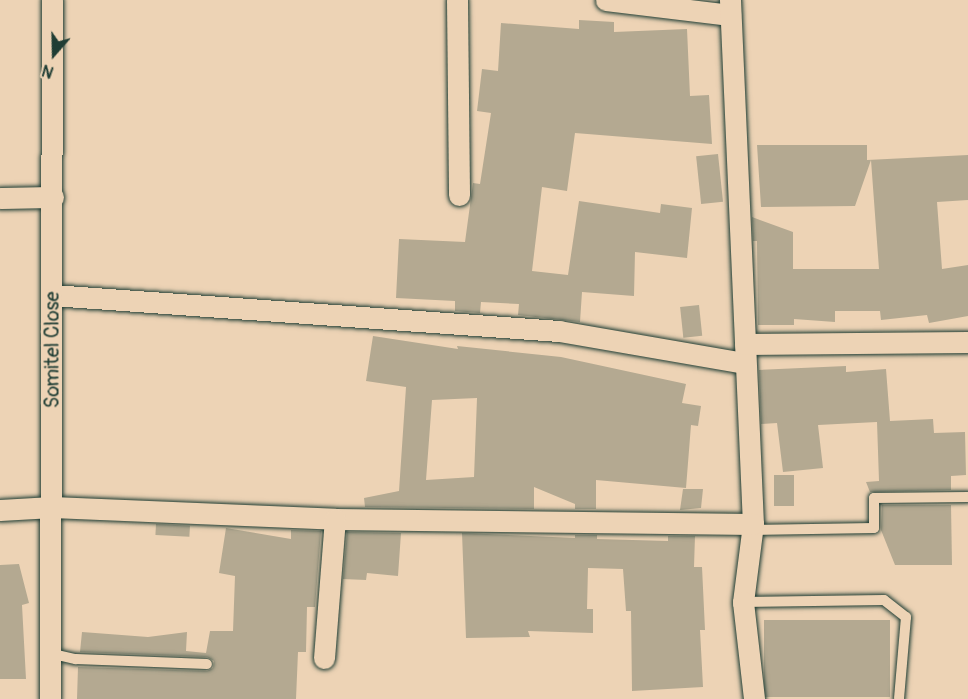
<!DOCTYPE html>
<html>
<head>
<meta charset="utf-8">
<style>
	body { margin:0 }
	#map { position:relative; width:968px; height:699px; overflow:hidden; background:#edd3b5; font-family:Pangolin,sans-serif }
	div>[style] { position:absolute }
	[style*='--x'] { left:calc(var(--x)*1px); top:calc(var(--y)*1px); width:calc(var(--w)*1px); rotate:calc(var(--a)*1deg) }
	.building>* { inset:0; background:#b4a991; transform-origin:0 0 }
	.roads { filter:drop-shadow(0 0 2px #1f3d34) drop-shadow(0 0 2px #1f3d34) }
	.lane>* { height:10px; margin:-5px; padding:0 5px; transform-origin:5px; border-radius:5px; background:#edd3b5 }
	.street>* { height:21px; margin:-10.5px; padding:0 10.5px; transform-origin:10.5px; border-radius:10.5px; background:#edd3b5 }
	span { translate:-50% -50%; white-space:nowrap; text-align:center; line-height:1.15; -webkit-text-stroke:4.5px #edd3b5; paint-order:stroke }
	.street-label { font-size:20px; color:#1f3d34 }
	.north { position:absolute; left:24px; top:24px; width:60px; height:60px; -webkit-text-stroke:4px #edd3b5; paint-order:stroke; rotate:200deg; font-size:16px; font-weight:700; line-height:24px; text-align:center; color:#1f3d34 }
	.north::after { content:''; display:block; margin:auto; width:21px; height:27px; background:#1f3d34; clip-path:polygon(50% 0,100% 100%,50% 72%,0 100%) }
</style>
</head>
<body>
<div id="map">
	<div class="building">
		<i style="clip-path:polygon(579px 20px,614px 22px,614px 32px,687px 29px,690px 96px,709px 95px,712px 144px,575px 133px,567px 191px,542px 187px,532px 271px,568px 275px,579px 201px,660px 213px,661px 204px,692px 208px,687px 258px,635px 252px,634px 296px,582px 292px,580px 322px,518px 315px,519px 304px,481px 302px,480px 313px,455px 311px,455px 301px,396px 298px,399px 239px,465px 242px,473px 183px,480px 184px,491px 113px,477px 111px,482px 69px,498px 71px,501px 23px,579px 29px)"></i>
		<i style="clip-path:polygon(757px 145px,867px 145px,867px 160px,968px 155px,968px 200px,937px 202px,942px 269px,968px 265px,968px 316px,929px 323px,927px 315px,881px 320px,880px 311px,835px 311px,835px 322px,794px 319px,794px 325px,758px 325px,757px 241px,753px 241px,752px 217px,793px 232px,793px 269px,879px 269px,871px 160px,855px 206px,761px 207px)"></i>
		<i style="left:718px;top:154px;width:48px;height:22px;rotate:84deg"></i>
		<i style="left:699px;top:305px;width:31px;height:19px;rotate:84deg"></i>
		<i style="clip-path:polygon(evenodd,373px 336px,458px 349px,457px 346px,561px 357px,686px 384px,682px 403px,701px 406px,698px 426px,691px 425px,686px 488px,596px 480px,596px 509px,575px 509px,575px 504px,534px 487px,534px 509px,365px 507px,364px 498px,399px 491px,406px 387px,366px 381px,373px 336px,477px 398px,474px 477px,426px 480px,432px 400px,477px 398px)"></i>
		<i style="clip-path:polygon(846px 366px,846px 372px,886px 369px,890px 421px,933px 419px,934px 433px,965px 432px,966px 475px,951px 476px,951px 490px,870px 492px,866px 482px,879px 481px,877px 422px,818px 425px,823px 468px,783px 472px,777px 423px,761px 424px,759px 370px)"></i>
		<i style="left:774px;top:475px;width:20px;height:31px"></i>
		<i style="clip-path:polygon(683px 489px,703px 489px,701px 508px,680px 510px)"></i>
		<i style="clip-path:polygon(882px 505px,951px 505px,952px 565px,895px 565px,881px 530px)"></i>
		<i style="left:156px;top:524px;width:34px;height:11px;rotate:3deg"></i>
		<i style="clip-path:polygon(226px 528px,291px 539px,291px 530px,321px 531px,315px 607px,307px 607px,306px 652px,298px 652px,296px 699px,77px 699px,78px 667px,207px 671px,213px 668px,214px 661px,207px 657px,80px 652px,82px 632px,148px 637px,187px 632px,186px 651px,206px 653px,210px 631px,233px 631px,235px 576px,219px 573px)"></i>
		<i style="clip-path:polygon(347px 532px,401px 533px,398px 576px,367px 573px,366px 580px,343px 579px)"></i>
		<i style="clip-path:polygon(462px 533px,575px 538px,575px 535px,597px 535px,597px 539px,668px 541px,668px 536px,695px 536px,694px 567px,702px 567px,705px 630px,700px 630px,703px 687px,632px 691px,631px 611px,626px 611px,623px 569px,588px 568px,587px 609px,593px 609px,593px 633px,528px 631px,530px 637px,466px 638px)"></i>
		<i style="clip-path:polygon(19px 564px,29px 603px,22px 605px,26px 679px,0 679px,0 565px)"></i>
		<i style="left:764px;top:620px;width:126px;height:77px"></i>
	</div>
	<div class="roads">
		<div class="lane">
			<i style="--x:750;--y:530;--w:124;--a:-0.9"></i>
			<i style="--x:874;--y:528;--w:30;--a:-90"></i>
			<i style="--x:874;--y:498;--w:94;--a:-0.6"></i>
			<i style="--x:743;--y:602;--w:141;--a:-0.8"></i>
			<i style="--x:884;--y:600;--w:28;--a:38"></i>
			<i style="--x:906;--y:617;--w:82;--a:94.9"></i>
			<i style="--x:49;--y:653;--w:28;--a:13"></i>
			<i style="--x:76;--y:659;--w:131;--a:2.2"></i>
		</div>
		<div class="street">
			<i style="--x:457;--y:0;--w:195;--a:89.4"></i>
			<i style="--x:606;--y:0;--w:125;--a:6.9"></i>
			<i style="--x:730;--y:0;--w:525;--a:87.49"></i>
			<i style="--x:753;--y:524;--w:79;--a:97.3"></i>
			<i style="--x:743;--y:602;--w:98;--a:83.5"></i>
			<i style="--x:0;--y:198;--w:53;--a:-1.1"></i>
			<i style="--x:52;--y:295;--w:508;--a:4.06"></i>
			<i style="--x:559;--y:331;--w:188;--a:9.8"></i>
			<i style="--x:745;--y:344;--w:223;--a:-0.5"></i>
			<i style="--x:0;--y:510;--w:52;--a:-3.3"></i>
			<i style="--x:52;--y:507;--w:283;--a:2.4"></i>
			<i style="--x:335;--y:519;--w:418;--a:0.7"></i>
			<i style="--x:324;--y:658;--w:139;--a:-85.5"></i>
			<i style="--x:50;--y:699;--w:699;--a:-89.84"></i>
		</div>
	</div>
	<div class="street-label">
		<span style="left:52px;top:350px;rotate:-90deg">Somitel Close</span>
	</div>
	<div class="north">N</div>
</div>
</body>
</html>
